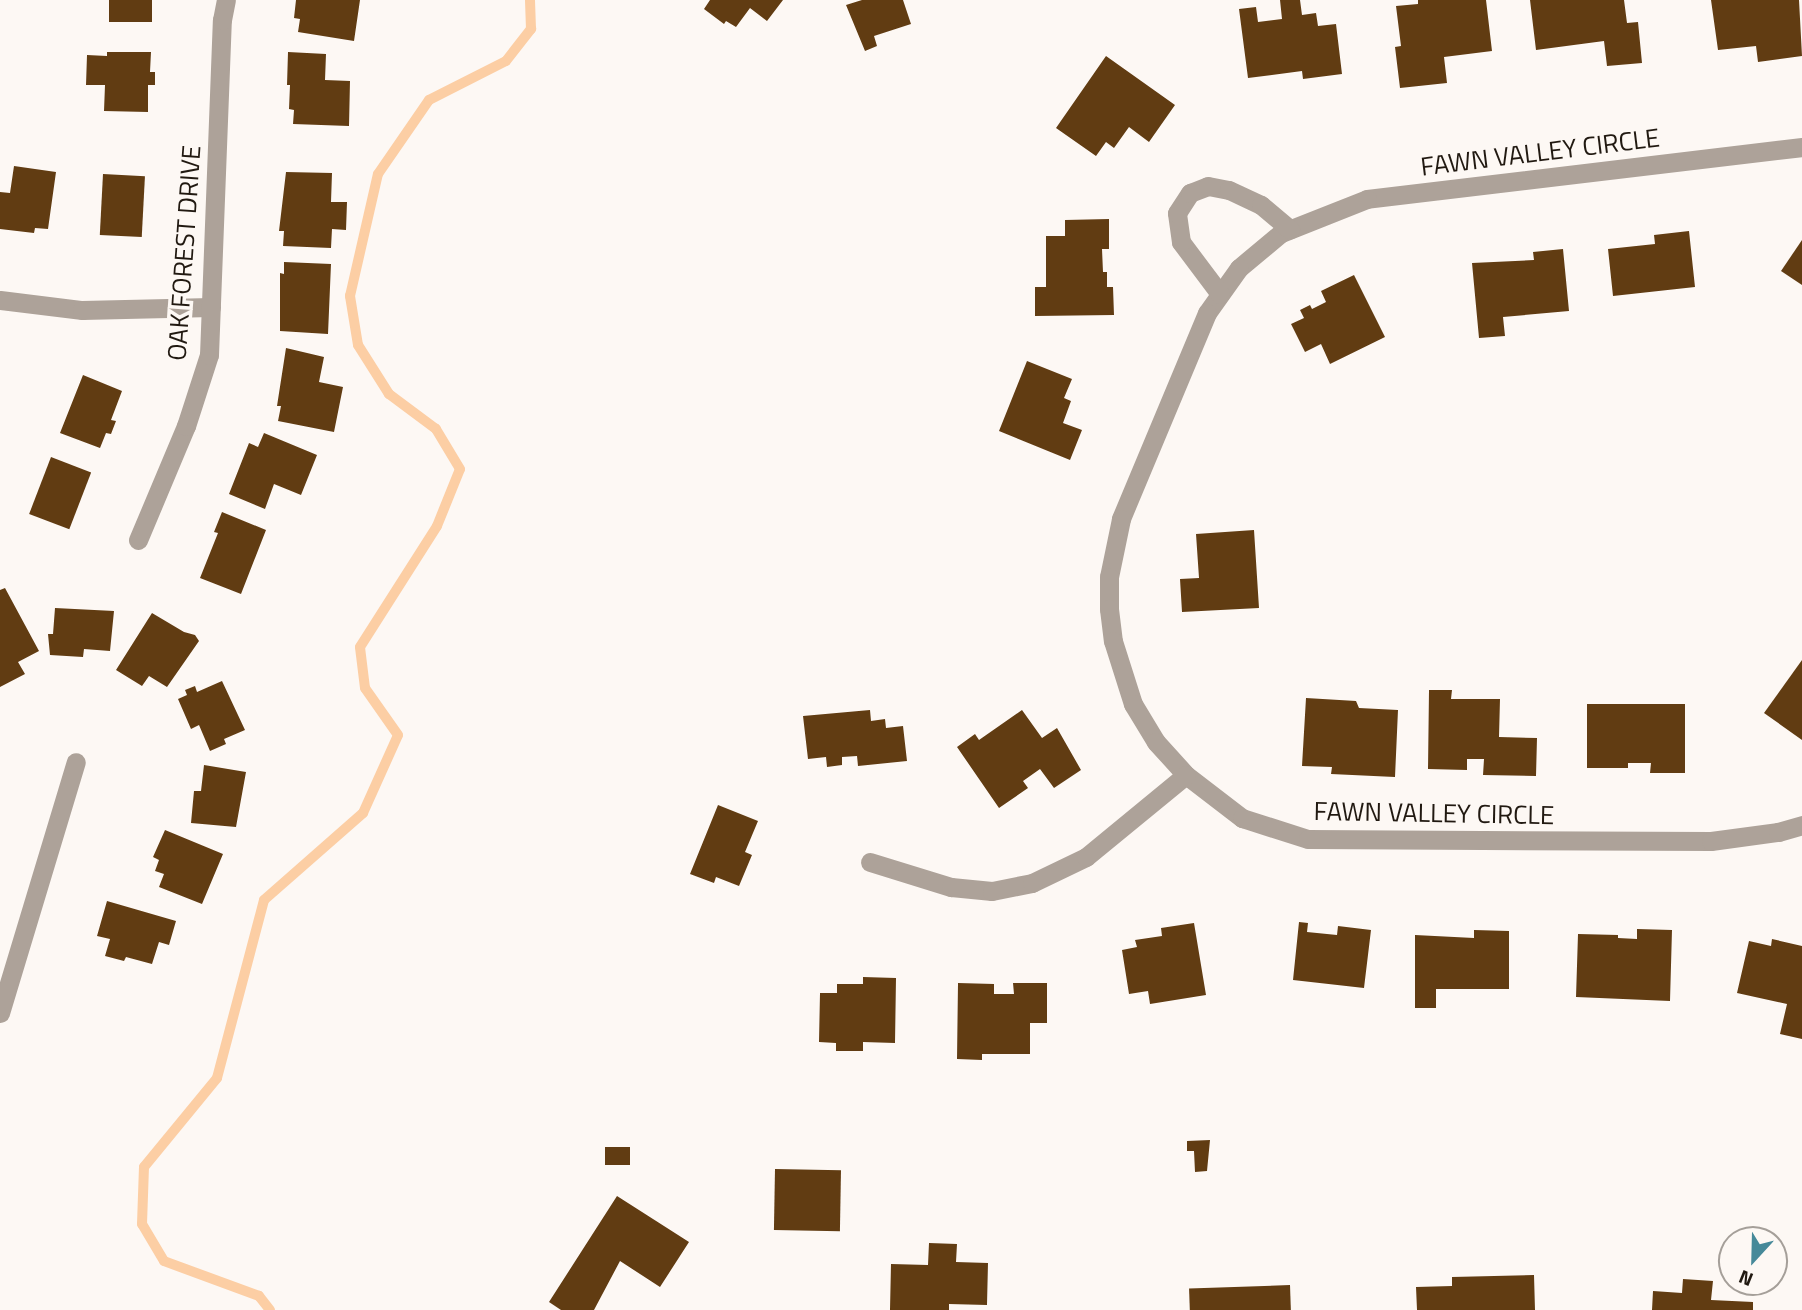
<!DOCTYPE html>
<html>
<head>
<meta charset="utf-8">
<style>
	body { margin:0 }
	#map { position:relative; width:1802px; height:1310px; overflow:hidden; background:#fdf8f4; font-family:"Titillium Web",sans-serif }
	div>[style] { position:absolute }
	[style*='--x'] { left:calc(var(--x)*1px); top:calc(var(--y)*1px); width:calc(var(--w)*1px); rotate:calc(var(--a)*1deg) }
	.stream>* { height:10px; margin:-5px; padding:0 5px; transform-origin:5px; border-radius:5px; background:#fccea4 }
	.building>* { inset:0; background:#613c12; transform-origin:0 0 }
	.minor>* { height:19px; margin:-9.5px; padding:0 9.5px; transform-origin:9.5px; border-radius:9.5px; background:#ada299 }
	span { translate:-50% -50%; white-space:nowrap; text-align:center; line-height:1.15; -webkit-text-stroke:7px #fdf8f4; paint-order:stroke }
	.street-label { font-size:26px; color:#211911 }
	.north { position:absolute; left:1718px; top:1226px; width:70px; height:70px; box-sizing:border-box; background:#fdf8f4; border:2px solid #a59f99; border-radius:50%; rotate:202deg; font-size:19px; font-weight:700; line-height:28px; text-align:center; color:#211911 }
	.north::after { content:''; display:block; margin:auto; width:24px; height:32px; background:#468999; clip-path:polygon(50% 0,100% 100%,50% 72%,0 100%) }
</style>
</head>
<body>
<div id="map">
	<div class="stream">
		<i style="--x:270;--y:1310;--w:18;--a:-128"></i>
		<i style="--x:259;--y:1296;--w:101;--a:-159.8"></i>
		<i style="--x:164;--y:1261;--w:43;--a:-120.7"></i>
		<i style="--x:142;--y:1224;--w:57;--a:-88"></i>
		<i style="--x:144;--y:1167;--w:115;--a:-50.6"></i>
		<i style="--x:217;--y:1078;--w:184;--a:-75.2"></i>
		<i style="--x:264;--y:900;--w:132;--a:-41.3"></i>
		<i style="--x:363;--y:813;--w:85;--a:-65.8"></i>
		<i style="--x:398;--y:735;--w:57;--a:-125.1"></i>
		<i style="--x:365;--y:688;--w:41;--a:-97"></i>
		<i style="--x:360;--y:647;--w:143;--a:-57.5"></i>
		<i style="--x:437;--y:526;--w:61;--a:-68"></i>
		<i style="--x:460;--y:469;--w:47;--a:-121"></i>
		<i style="--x:436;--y:429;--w:59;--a:-143.3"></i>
		<i style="--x:389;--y:394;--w:58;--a:-122.3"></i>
		<i style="--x:358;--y:345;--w:50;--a:-99.3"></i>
		<i style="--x:350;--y:296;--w:125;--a:-77.1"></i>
		<i style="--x:378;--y:174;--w:90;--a:-55.4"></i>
		<i style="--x:429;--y:100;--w:86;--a:-26.9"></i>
		<i style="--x:506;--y:61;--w:41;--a:-52"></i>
		<i style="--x:531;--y:29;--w:29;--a:-92"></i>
	</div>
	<div class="building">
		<i style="left:109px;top:0;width:43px;height:22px"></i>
		<i style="clip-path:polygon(296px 0,360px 0,354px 41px,298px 32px,300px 19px,294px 18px)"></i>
		<i style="clip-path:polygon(710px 0,783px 0,767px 21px,750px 8px,736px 27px,726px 21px,724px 24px,704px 9px)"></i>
		<i style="clip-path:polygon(862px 0,903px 0,911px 24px,874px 36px,877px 46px,865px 51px,846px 5px)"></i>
		<i style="clip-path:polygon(1280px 0,1300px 0,1302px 15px,1316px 13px,1318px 26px,1336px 24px,1342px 74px,1303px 79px,1302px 71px,1248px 78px,1239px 9px,1256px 7px,1258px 22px,1282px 19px)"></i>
		<i style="clip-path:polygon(1418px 0,1486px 0,1492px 51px,1444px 57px,1447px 83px,1400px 88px,1395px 47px,1401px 46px,1396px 6px,1418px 4px)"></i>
		<i style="clip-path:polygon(1530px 0,1624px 0,1627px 23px,1638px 22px,1642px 63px,1607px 66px,1604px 41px,1536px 50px)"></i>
		<i style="clip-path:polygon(1711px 0,1799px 0,1802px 56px,1758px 62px,1756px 46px,1718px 50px)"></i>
		<i style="clip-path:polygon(107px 52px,151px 52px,150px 72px,155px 72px,155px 85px,148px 85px,148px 112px,104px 111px,105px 85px,86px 85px,87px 55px,107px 56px)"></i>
		<i style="clip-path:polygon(288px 52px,326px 54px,325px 80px,350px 81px,349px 126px,293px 124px,294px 110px,289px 109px,290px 85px,287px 85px)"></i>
		<i style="clip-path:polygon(1106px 56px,1175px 105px,1149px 142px,1129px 127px,1114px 148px,1106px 142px,1096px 156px,1056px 128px)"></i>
		<i style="clip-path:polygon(14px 166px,56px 172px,48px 229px,35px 228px,34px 233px,0 229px,0 192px,10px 193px)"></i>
		<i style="clip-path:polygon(286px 172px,332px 173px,331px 202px,347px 202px,346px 230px,332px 229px,331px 248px,283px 246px,284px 231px,279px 231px)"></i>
		<i style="left:103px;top:174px;width:42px;height:61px;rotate:3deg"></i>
		<i style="clip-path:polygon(1109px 219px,1109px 249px,1102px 249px,1103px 272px,1107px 272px,1107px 287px,1113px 287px,1114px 315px,1035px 316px,1035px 287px,1046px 287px,1046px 236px,1065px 236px,1065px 220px)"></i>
		<i style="clip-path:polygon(1689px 231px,1695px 287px,1613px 296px,1608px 249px,1655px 244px,1654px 235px)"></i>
		<i style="clip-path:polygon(1802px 240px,1802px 285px,1781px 271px)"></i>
		<i style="clip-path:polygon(1563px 249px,1569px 311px,1503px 317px,1505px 336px,1479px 338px,1472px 263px,1534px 260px,1533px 252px)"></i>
		<i style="clip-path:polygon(284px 262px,331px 264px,328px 334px,280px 331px,280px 273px,284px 274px)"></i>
		<i style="clip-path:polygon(1354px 275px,1385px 337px,1330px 364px,1321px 344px,1305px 352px,1291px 324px,1304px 318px,1300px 310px,1310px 305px,1312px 309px,1326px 302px,1321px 291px)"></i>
		<i style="clip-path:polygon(286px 348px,324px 357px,319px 382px,343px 387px,334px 432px,278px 421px,281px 406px,277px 406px)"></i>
		<i style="clip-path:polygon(1027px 361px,1072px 379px,1064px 398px,1071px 401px,1063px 423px,1082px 430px,1070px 460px,999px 431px)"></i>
		<i style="clip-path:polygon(83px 375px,122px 391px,111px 420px,116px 421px,111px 434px,106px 433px,100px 448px,60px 433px)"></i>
		<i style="clip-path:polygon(264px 433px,317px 455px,301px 495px,274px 484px,265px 509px,229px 494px,249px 443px,258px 447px)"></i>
		<i style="left:51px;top:457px;width:43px;height:61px;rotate:21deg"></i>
		<i style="clip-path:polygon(222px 512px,266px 530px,241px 594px,200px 578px,218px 533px,214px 532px)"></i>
		<i style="clip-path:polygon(1254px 530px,1259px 608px,1182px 612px,1180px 579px,1199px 578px,1196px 534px)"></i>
		<i style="clip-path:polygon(5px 588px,39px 651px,18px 662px,25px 674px,0 687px,0 590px)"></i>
		<i style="clip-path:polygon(55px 608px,114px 611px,110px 651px,84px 649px,83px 657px,50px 655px,48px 634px,53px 634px)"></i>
		<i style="clip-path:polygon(152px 613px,184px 632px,195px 635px,199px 641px,167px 687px,149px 676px,142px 686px,116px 670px)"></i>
		<i style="clip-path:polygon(1802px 660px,1802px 740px,1764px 713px)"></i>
		<i style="clip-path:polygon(222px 681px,245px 730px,224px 739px,226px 744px,210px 751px,199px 725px,191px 729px,178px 699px,187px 695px,185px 690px,195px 686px,197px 692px)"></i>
		<i style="clip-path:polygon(1429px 690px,1452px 690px,1451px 699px,1500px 699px,1499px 737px,1537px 738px,1536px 776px,1483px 775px,1484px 759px,1467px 759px,1467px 770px,1428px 769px)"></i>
		<i style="clip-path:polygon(1306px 698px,1356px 701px,1359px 708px,1398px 710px,1395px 777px,1331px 774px,1332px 767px,1302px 766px)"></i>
		<i style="clip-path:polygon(1587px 704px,1685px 704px,1685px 773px,1650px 773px,1651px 763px,1628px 763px,1628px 768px,1587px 768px)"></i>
		<i style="clip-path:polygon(870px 710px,871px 721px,885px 719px,886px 728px,903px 726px,907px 761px,858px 766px,857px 756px,842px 757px,842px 765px,827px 767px,826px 757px,808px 759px,803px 716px)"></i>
		<i style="clip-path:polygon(1022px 710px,1042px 738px,1057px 728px,1081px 770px,1054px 788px,1040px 769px,1023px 781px,1028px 788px,999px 808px,957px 747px,975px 734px,979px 740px)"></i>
		<i style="clip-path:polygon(204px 765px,246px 772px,236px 827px,191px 823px,194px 791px,201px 791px)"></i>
		<i style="clip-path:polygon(718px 805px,758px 821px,745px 852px,752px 855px,739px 886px,716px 877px,714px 883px,690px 874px)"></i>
		<i style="clip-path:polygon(165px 830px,223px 854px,202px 904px,159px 887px,164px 874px,155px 871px,159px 860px,153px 857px)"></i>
		<i style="clip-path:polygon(107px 901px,176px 921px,169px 945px,159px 942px,152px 964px,126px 957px,124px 961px,105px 956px,110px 939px,97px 936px)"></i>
		<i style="clip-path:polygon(1299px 922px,1308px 923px,1307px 932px,1337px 935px,1338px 926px,1371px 930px,1364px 988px,1293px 980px)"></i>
		<i style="clip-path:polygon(1194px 923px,1206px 995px,1150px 1004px,1148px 991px,1129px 994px,1122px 950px,1137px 947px,1135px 940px,1162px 936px,1161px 928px)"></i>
		<i style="clip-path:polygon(1637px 929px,1672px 930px,1670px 1001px,1576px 997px,1578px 934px,1618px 935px,1618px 938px,1637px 939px)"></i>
		<i style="clip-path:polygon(1474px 930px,1509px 931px,1509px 989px,1436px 989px,1436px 1008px,1415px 1008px,1415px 935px,1474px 938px)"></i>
		<i style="clip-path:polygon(1772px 939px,1802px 946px,1802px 1039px,1780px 1034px,1787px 1004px,1737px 993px,1749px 941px,1771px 946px)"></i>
		<i style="clip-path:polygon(863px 977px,896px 978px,895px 1043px,863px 1042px,863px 1051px,836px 1051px,836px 1043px,819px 1042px,820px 993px,837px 993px,837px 984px,863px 984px)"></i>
		<i style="clip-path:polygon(958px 983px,994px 984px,994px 994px,1014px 994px,1013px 983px,1047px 983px,1047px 1023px,1030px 1023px,1030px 1054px,982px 1054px,982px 1060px,957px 1059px)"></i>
		<i style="clip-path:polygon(1210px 1140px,1207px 1171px,1195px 1172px,1194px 1151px,1187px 1151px,1187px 1141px)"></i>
		<i style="left:605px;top:1147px;width:25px;height:18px"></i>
		<i style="left:775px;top:1169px;width:66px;height:61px;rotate:1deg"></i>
		<i style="clip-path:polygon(617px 1196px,689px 1242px,660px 1287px,620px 1261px,594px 1310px,561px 1310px,549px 1302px)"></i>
		<i style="clip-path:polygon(929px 1243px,957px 1244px,956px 1262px,988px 1263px,987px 1305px,949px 1304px,949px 1310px,890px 1310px,891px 1264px,928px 1265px)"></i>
		<i style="clip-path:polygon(1534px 1275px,1535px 1310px,1417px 1310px,1416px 1287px,1452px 1286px,1452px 1277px)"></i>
		<i style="clip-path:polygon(1683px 1279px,1713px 1281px,1711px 1300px,1753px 1302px,1753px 1310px,1652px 1310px,1653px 1291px,1682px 1293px)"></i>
		<i style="left:1290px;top:1285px;width:25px;height:101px;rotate:88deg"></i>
	</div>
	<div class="minor">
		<i style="--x:1802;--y:147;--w:438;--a:173.2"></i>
		<i style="--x:1367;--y:199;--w:92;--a:158.4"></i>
		<i style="--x:1281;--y:233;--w:55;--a:140.2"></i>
		<i style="--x:1239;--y:268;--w:55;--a:125.4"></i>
		<i style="--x:1207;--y:313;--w:223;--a:112.7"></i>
		<i style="--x:1121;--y:519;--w:59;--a:101.7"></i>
		<i style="--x:1109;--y:577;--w:32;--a:90"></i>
		<i style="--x:1109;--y:609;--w:32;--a:83"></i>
		<i style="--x:1113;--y:641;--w:66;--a:72.4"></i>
		<i style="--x:1133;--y:704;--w:44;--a:58.8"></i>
		<i style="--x:1156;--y:742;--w:45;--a:47.7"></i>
		<i style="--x:1186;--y:775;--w:71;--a:37.5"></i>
		<i style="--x:1242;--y:818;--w:69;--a:17.7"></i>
		<i style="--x:1308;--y:839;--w:403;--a:0.3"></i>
		<i style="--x:1711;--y:841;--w:68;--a:-7.7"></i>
		<i style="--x:1778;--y:832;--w:25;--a:-16"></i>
		<i style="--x:1220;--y:294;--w:65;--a:-126.9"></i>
		<i style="--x:1181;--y:242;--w:29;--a:-98"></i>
		<i style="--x:1177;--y:213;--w:24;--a:-57"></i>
		<i style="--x:1190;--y:193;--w:19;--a:-21"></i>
		<i style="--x:1208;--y:186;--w:21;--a:11"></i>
		<i style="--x:1229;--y:190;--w:35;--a:25"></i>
		<i style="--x:1261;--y:205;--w:38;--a:40"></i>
		<i style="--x:0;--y:300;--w:83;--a:7"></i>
		<i style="--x:82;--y:310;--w:129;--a:-1.3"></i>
		<i style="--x:138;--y:540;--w:124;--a:-67.2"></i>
		<i style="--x:186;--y:426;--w:75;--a:-72.1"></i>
		<i style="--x:209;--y:355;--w:335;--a:-87.8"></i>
		<i style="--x:222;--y:20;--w:20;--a:-79"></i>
		<i style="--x:870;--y:862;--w:85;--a:17.2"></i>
		<i style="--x:951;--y:887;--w:41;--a:5.6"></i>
		<i style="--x:992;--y:891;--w:41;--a:-11.3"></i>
		<i style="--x:1032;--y:883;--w:60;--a:-25.7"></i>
		<i style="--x:1086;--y:857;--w:129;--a:-39.4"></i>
		<i style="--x:0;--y:1013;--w:262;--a:-73.2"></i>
	</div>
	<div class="street-label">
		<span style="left:1540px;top:152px;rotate:-7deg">FAWN VALLEY CIRCLE</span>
		<span style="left:184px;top:253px;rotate:-86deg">OAK FOREST DRIVE</span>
		<span style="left:1434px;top:813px;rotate:1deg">FAWN VALLEY CIRCLE</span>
	</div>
	<div class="north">N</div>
</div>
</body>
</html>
